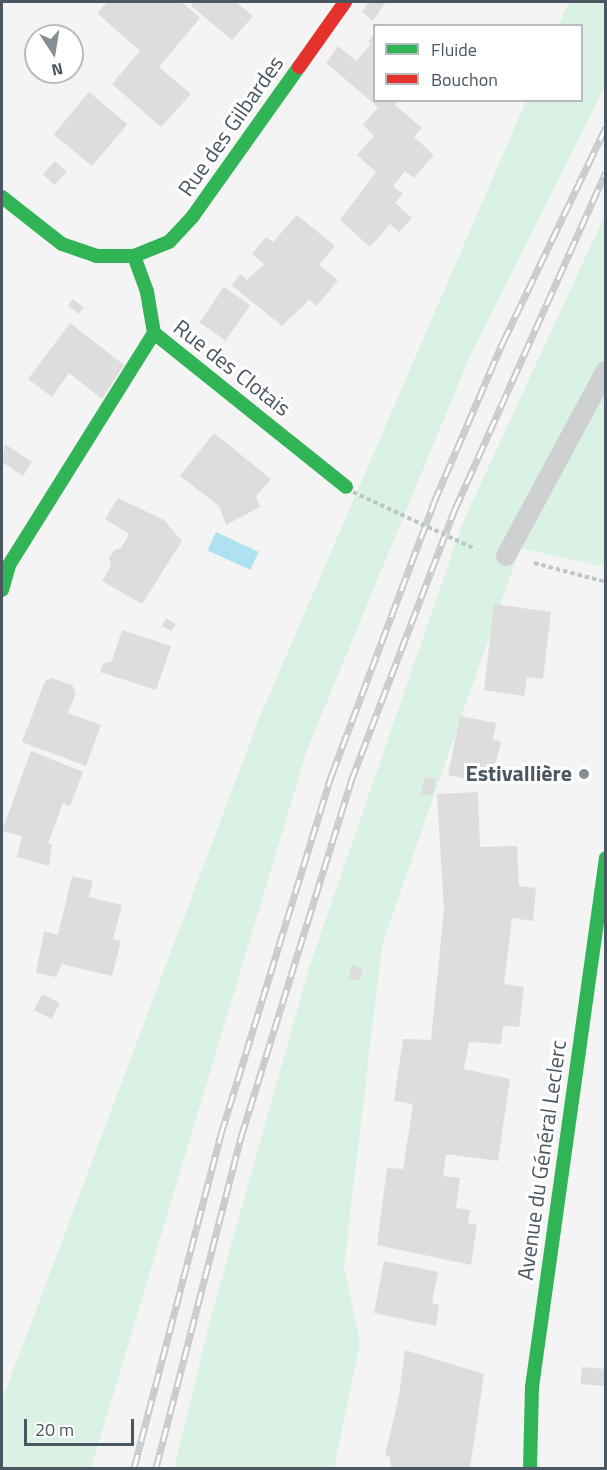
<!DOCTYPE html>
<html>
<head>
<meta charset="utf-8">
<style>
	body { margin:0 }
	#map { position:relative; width:607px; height:1470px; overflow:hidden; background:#f4f4f4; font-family:"Titillium Web",sans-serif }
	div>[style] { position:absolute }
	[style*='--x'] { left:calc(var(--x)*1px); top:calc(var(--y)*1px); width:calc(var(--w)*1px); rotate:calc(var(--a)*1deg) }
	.green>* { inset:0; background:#d9f2e3 }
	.water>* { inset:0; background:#aee2f0; transform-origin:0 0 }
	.building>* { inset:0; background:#ddddde; transform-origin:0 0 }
	.path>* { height:4px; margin-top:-2px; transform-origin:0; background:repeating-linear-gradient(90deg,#bcc7c4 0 4.5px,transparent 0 7.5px) }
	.lane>* { height:20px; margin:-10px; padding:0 10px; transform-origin:10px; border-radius:10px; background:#ced0d2 }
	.fast>* { height:14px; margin:-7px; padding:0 7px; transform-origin:7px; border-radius:7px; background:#30b455 }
	.jam>* { height:14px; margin:-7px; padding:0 7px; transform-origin:7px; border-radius:7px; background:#e5322d }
	.rail>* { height:7px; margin-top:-3.5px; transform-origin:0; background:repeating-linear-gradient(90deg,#fff 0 14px,#c9cacc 0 28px); box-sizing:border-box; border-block:2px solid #c9cacc }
	.path-bridge>* { height:4px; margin-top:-2px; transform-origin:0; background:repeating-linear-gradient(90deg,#bcc7c4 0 4.5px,transparent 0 7.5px) }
	.dots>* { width:16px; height:16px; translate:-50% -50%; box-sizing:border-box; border:3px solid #fff; border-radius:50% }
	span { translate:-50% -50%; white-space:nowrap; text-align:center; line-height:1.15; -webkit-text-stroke:6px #fff; paint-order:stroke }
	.street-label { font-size:22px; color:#4a5661 }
	.poi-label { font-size:22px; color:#4a5661; font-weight:700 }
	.right { translate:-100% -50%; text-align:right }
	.frame { position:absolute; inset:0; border:3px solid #4a5661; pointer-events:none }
	.legend { position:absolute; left:373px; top:24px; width:210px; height:78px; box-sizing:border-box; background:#fff; border:2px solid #b7bbc0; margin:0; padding:8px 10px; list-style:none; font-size:18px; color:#4a5661 }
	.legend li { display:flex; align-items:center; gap:12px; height:30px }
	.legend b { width:30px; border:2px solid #b7bbc0 }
	.north { position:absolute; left:24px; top:24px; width:60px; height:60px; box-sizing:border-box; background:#fff; border:2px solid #b7bbc0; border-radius:50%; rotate:168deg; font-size:16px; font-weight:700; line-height:24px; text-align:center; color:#4a5661 }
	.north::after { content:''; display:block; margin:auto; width:21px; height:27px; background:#868d94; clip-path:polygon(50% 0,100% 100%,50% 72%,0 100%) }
	.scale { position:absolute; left:24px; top:1419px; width:110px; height:27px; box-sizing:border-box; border:3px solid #4a5661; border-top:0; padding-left:8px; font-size:18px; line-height:21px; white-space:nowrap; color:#4a5661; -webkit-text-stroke:4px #fff; paint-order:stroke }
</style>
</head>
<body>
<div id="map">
	<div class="green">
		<i style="clip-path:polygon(569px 2px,605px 2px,605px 86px,470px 356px,307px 750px,91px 1468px,2px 1468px,2px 1400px,258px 721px,526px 101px,582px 100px,582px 26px,559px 25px)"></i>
		<i style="clip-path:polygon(605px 215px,605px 567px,520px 548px,382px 945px,344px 1266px,360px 1343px,334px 1468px,174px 1468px,211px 1317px,309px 968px,463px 522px)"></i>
	</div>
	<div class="water">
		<i style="left:216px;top:532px;width:47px;height:20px;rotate:25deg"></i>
	</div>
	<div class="building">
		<i style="clip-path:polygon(107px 2px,182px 2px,200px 18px,159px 67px,191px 94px,161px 127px,112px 84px,140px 51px,97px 13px)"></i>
		<i style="clip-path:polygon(194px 2px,236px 2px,253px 16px,232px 40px,191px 6px)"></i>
		<i style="clip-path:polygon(369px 2px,385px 3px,373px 21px,362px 12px)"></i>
		<i style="clip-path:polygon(374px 34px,374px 100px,399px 100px,395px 105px,422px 128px,414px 137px,434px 155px,414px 178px,405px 171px,393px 186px,403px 194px,395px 203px,412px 218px,399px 232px,390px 224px,370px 247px,340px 220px,376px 172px,357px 155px,374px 136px,363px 125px,378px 107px,326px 63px,338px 46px,356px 61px,371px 44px,368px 41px)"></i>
		<i style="left:89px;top:92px;width:50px;height:55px;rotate:40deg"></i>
		<i style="left:55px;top:161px;width:16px;height:18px;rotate:43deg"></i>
		<i style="clip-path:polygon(297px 215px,335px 246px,319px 265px,338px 280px,317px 306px,309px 300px,282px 326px,231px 285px,241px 274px,247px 280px,264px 264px,252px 254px,266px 237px,273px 242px)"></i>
		<i style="left:224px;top:287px;width:32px;height:43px;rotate:35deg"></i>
		<i style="left:73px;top:299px;width:14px;height:8px;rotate:39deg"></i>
		<i style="clip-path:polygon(70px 323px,124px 365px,102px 399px,69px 373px,52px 397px,28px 379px)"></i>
		<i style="clip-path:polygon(214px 433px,271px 479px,256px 496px,260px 507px,226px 525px,219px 506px,180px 476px)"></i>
		<i style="clip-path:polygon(5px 444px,32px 462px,23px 476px,2px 462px)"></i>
		<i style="clip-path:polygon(118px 498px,164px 520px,182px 541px,142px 604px,102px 581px,111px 566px,109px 558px,114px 550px,121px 548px,129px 534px,105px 519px)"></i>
		<i style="clip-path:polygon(494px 604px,551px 612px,543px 679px,527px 677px,524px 696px,484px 690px)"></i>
		<i style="clip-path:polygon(166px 618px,176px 624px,171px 631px,162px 626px)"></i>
		<i style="clip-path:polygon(122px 630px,171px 646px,156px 690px,100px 672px,103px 664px,112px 661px)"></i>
		<i style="clip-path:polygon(51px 678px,72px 685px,76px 693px,68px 713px,101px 725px,86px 766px,22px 742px,45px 681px)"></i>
		<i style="clip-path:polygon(460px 716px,496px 723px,493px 739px,501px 742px,495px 766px,488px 764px,484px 782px,448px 775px)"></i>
		<i style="clip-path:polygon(31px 751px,83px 772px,70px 806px,63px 803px,48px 843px,52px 844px,49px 866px,17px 857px,22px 836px,2px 831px)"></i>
		<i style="clip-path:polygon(425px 777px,436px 779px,433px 794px,420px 795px)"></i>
		<i style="clip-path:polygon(478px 792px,480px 847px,517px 846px,519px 886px,536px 888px,533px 921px,512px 918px,504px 984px,524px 987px,519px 1027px,503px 1026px,501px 1044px,469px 1042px,464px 1069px,510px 1079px,498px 1161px,446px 1154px,443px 1176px,460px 1178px,456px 1208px,470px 1210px,468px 1223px,477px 1225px,471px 1265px,377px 1245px,387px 1168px,403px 1169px,413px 1104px,394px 1101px,403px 1039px,431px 1040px,444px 910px,437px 794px)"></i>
		<i style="clip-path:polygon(72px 876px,93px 881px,89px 897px,122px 905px,113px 939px,121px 941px,112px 976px,62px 964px,56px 977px,36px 973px,44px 931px,58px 935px)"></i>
		<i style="clip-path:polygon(352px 965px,363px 969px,360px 980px,348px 979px)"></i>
		<i style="left:42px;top:994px;width:20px;height:18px;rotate:27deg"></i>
		<i style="clip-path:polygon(384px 1261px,438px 1272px,432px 1303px,439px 1305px,436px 1326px,374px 1313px)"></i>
		<i style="clip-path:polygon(405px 1350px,484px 1374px,470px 1468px,391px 1468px,390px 1457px,385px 1455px,399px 1396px)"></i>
		<i style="left:582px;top:1367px;width:24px;height:17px;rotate:5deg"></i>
	</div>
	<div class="path">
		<i style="--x:534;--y:563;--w:74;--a:14.8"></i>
	</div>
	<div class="lane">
		<i style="--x:506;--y:556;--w:211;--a:-61.7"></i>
	</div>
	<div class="fast">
		<i style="--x:2;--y:197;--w:76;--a:38.1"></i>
		<i style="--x:62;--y:244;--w:36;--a:19"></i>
		<i style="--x:96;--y:256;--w:38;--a:0"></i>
		<i style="--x:134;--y:256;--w:38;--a:-22"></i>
		<i style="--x:169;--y:242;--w:35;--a:-47"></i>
		<i style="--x:193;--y:216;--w:183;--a:-54.6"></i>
		<i style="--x:134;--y:256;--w:38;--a:70"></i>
		<i style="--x:147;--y:292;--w:42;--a:80.3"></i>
		<i style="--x:154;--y:333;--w:246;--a:38.7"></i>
		<i style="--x:2;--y:590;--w:26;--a:-74"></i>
		<i style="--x:9;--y:565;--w:274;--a:-58"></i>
		<i style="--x:530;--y:1468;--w:81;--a:-88.6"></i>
		<i style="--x:532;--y:1387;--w:534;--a:-82.04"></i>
	</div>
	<div class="jam">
		<i style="--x:299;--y:67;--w:80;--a:-54.7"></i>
	</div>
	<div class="rail">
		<i style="--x:134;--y:1468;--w:345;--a:-75.4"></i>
		<i style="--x:221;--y:1134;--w:377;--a:-72.9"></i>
		<i style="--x:332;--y:774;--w:290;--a:-69.4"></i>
		<i style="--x:434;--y:502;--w:174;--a:-66.7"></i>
		<i style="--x:503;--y:342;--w:238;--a:-64.4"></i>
		<i style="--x:156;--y:1468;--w:342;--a:-75.6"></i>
		<i style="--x:241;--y:1137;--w:373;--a:-72.8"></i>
		<i style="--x:351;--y:781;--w:291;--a:-69.1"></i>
		<i style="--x:455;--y:509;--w:369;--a:-65.9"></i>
	</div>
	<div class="path-bridge">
		<i style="--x:353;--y:492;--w:132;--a:25"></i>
	</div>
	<div class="dots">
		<i style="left:584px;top:774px;background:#868d94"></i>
	</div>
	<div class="street-label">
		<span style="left:231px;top:126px;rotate:-55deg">Rue des Gilbardes</span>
		<span style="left:232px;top:368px;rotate:38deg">Rue des Clotais</span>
		<span style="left:542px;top:1160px;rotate:-82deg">Avenue du Général Leclerc</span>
	</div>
	<div class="poi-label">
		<span class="right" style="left:572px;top:774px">Estivallière</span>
	</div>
	<div class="frame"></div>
	<ul class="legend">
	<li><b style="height:8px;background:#30b455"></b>Fluide</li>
	<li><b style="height:8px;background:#e5322d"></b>Bouchon</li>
	</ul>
	<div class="north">N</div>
	<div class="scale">20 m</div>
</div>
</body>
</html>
